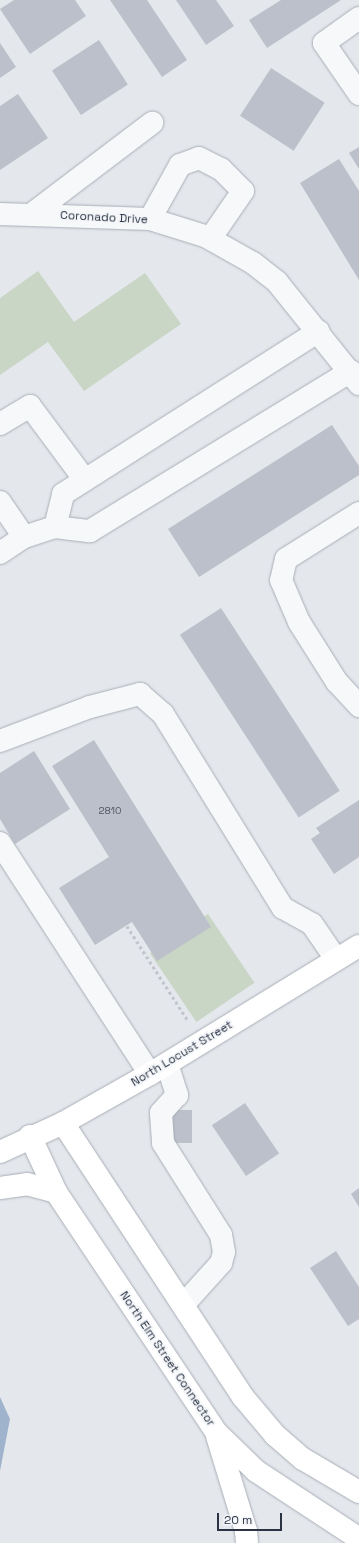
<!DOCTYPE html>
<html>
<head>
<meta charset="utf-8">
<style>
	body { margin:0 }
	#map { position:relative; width:359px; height:1543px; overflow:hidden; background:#e4e7ec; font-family:"Space Grotesk",sans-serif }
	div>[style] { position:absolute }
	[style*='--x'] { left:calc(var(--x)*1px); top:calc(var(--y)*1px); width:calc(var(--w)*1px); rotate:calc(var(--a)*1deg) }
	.green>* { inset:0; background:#c9d6c5; transform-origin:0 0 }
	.water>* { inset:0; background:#9fb4cc }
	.building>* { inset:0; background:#bbc0ca; transform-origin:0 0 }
	.path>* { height:2.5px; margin-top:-1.25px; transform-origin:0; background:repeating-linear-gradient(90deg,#c2c5cb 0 3px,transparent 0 6px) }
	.roads { filter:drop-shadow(0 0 1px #a9aeb7) drop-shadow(0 0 1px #a9aeb7) }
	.minor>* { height:22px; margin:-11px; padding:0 11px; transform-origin:11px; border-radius:11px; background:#f7f8fa }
	.major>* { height:22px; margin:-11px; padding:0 11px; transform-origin:11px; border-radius:11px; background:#fff }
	span { translate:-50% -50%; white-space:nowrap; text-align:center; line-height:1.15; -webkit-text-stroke:4px #f4f6f9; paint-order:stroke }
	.number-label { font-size:10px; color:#4f5766 }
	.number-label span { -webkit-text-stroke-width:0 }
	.street-label { font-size:12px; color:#2b3445 }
	.scale { position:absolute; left:217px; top:1513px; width:65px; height:18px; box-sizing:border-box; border:2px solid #2b3445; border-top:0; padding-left:5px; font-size:12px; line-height:14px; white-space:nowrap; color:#2b3445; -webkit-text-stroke:3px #f4f6f9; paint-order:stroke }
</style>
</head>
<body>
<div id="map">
	<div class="green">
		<i style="clip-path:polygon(38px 271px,74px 322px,145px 273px,181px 324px,84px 391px,48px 342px,0 375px,0 298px)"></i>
		<i style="left:208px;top:914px;width:83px;height:70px;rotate:56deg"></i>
	</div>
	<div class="water">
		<i style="clip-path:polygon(0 1397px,10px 1419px,0 1471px)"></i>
	</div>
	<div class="building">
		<i style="clip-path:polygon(14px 0,75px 0,86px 16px,30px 54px,0 9px)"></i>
		<i style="clip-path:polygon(110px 0,147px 0,187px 60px,162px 77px)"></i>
		<i style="clip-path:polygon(176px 0,216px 0,234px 26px,206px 45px)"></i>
		<i style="clip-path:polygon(281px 0,341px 0,267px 48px,249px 20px)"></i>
		<i style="left:99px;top:40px;width:53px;height:56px;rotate:57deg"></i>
		<i style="clip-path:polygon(0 43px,16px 67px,0 78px)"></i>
		<i style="left:271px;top:68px;width:64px;height:57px;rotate:33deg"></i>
		<i style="clip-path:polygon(18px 94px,48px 138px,0 170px,0 106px)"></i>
		<i style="clip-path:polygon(359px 147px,359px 169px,349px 153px)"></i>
		<i style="clip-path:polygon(339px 159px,359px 191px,359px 280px,300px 183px)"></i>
		<i style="clip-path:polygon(332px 425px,359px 466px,359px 475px,199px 577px,168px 529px)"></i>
		<i style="left:221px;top:608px;width:218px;height:49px;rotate:57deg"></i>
		<i style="clip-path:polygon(94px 740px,211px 927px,157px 961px,132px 922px,95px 945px,59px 888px,109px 857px,52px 766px)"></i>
		<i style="clip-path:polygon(34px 751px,70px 809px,15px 844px,0 819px,0 773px)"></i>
		<i style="clip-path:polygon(359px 800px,359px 857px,334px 874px,311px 839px,320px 833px,316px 828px)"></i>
		<i style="left:245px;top:1103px;width:61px;height:40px;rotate:56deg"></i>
		<i style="left:166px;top:1110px;width:26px;height:33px"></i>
		<i style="clip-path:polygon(359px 1188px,359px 1207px,351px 1194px)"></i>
		<i style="clip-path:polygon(336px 1251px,359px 1287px,359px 1319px,348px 1326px,310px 1268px)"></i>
	</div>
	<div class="path">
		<i style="--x:127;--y:926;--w:111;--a:57.2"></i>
	</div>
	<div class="roads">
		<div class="minor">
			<i style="--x:359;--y:18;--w:43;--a:144.5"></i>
			<i style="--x:324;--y:43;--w:62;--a:55.5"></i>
			<i style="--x:0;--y:214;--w:150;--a:1.9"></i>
			<i style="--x:150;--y:219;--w:58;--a:17.2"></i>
			<i style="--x:205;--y:236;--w:55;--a:29.4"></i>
			<i style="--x:253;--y:263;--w:31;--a:38"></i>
			<i style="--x:277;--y:282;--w:131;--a:51.2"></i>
			<i style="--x:32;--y:214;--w:151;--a:-37.2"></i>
			<i style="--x:150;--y:219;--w:62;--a:-60.9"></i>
			<i style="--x:180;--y:165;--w:20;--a:-20"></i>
			<i style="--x:199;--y:158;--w:25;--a:27"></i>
			<i style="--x:221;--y:169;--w:31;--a:45"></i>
			<i style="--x:243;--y:191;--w:58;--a:124.5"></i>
			<i style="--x:0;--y:424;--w:35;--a:-31"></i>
			<i style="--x:30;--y:406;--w:92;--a:53.4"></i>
			<i style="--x:0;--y:502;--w:42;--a:55.6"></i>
			<i style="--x:359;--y:513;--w:86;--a:147.8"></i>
			<i style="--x:286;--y:559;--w:22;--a:103"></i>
			<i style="--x:281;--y:580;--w:46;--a:66.8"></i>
			<i style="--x:299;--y:622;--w:71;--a:57.7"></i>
			<i style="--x:337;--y:682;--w:33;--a:47"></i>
			<i style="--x:55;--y:527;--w:35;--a:7"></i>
			<i style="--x:90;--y:531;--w:306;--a:-31.5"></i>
			<i style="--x:0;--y:553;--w:29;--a:-34"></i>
			<i style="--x:24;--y:537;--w:33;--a:-18"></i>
			<i style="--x:55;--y:527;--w:34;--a:-76"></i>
			<i style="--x:63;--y:494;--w:303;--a:-32.5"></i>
			<i style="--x:0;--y:741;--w:96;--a:-20.7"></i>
			<i style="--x:90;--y:707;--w:52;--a:-14.6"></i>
			<i style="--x:140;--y:694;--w:30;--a:41"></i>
			<i style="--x:163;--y:714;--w:228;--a:58.3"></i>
			<i style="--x:283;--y:908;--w:33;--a:29"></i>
			<i style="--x:312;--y:924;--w:42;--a:55.6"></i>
			<i style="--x:0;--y:843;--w:275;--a:57"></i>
			<i style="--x:167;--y:1064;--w:33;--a:72"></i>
			<i style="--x:177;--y:1095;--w:24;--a:132"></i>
			<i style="--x:161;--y:1113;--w:30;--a:86"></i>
			<i style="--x:163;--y:1143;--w:109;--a:57.8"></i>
			<i style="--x:221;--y:1235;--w:17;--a:80"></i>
			<i style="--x:224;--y:1252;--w:11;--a:105"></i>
			<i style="--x:221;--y:1263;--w:55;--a:132.1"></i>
		</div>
		<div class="major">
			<i style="--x:63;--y:1123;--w:328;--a:56.7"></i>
			<i style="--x:243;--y:1397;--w:50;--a:49.9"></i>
			<i style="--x:275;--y:1435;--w:37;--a:41"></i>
			<i style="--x:303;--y:1459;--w:65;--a:30.5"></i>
			<i style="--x:30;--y:1136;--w:62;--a:65.1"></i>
			<i style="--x:56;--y:1192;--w:290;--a:56.3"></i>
			<i style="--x:217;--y:1433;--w:54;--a:44.3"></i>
			<i style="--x:256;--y:1471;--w:118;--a:33.3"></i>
			<i style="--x:0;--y:1152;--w:69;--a:-24.7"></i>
			<i style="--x:63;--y:1123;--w:100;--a:-29.4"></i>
			<i style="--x:150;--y:1074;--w:245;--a:-31.5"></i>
			<i style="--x:0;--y:1188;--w:27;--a:-8"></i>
			<i style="--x:27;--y:1184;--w:30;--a:15"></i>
			<i style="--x:217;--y:1436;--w:99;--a:73"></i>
			<i style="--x:246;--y:1531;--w:12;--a:85"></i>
		</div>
	</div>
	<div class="number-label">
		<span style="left:110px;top:811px">2810</span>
	</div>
	<div class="street-label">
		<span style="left:104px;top:218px;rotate:3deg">Coronado Drive</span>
		<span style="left:182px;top:1054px;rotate:-31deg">North Locust Street</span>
		<span style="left:167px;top:1359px;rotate:56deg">North Elm Street Connector</span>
	</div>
	<div class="scale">20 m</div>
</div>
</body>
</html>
